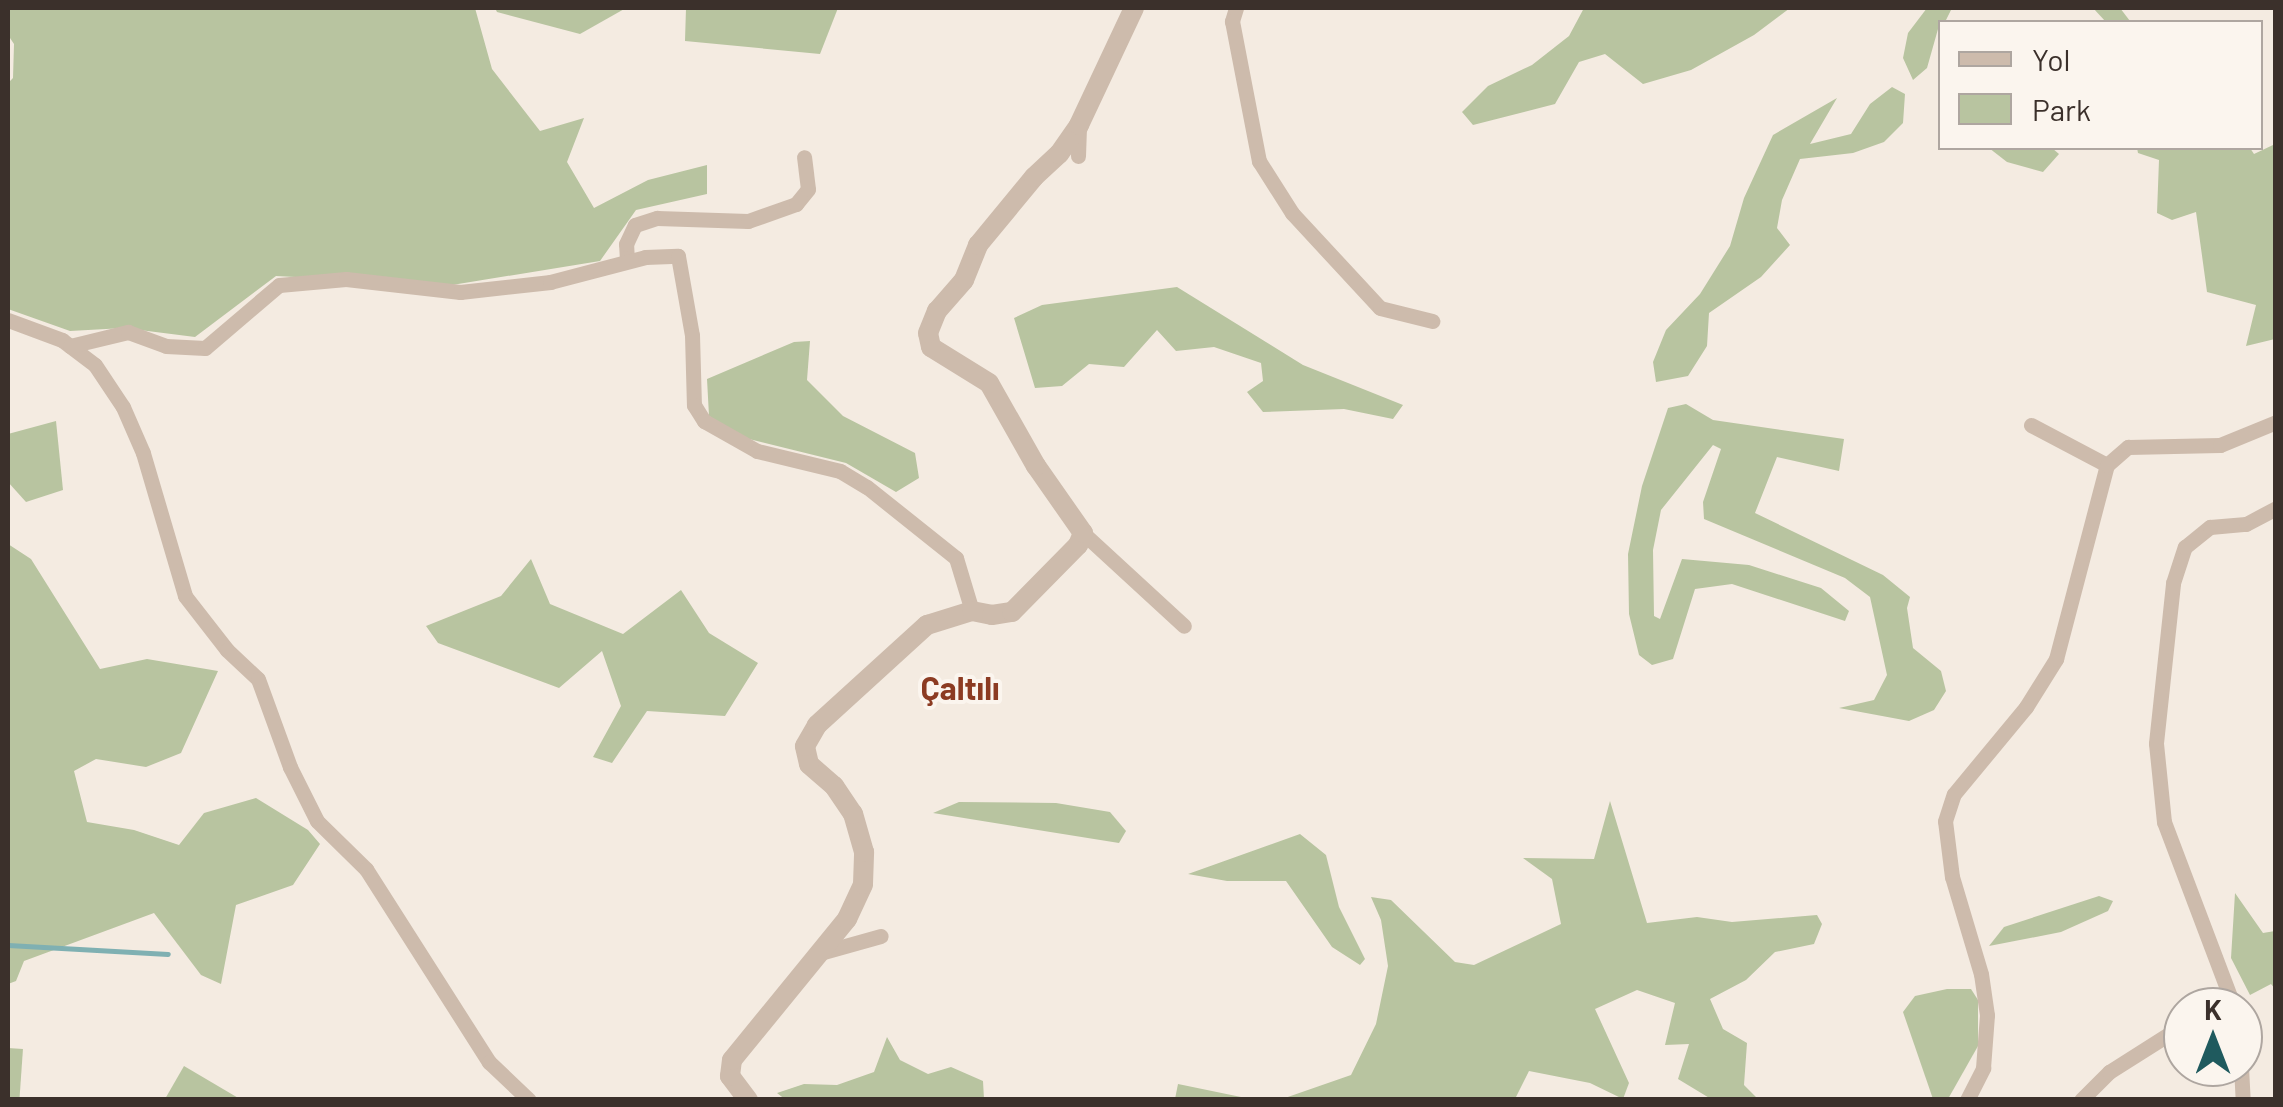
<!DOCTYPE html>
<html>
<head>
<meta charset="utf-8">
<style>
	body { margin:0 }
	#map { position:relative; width:2283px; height:1107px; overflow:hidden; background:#f4ebe1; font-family:Barlow,sans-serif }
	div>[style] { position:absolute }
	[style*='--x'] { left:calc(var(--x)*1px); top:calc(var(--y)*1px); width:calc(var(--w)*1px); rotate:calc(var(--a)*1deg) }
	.green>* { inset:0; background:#b8c4a0; transform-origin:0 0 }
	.stream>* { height:5px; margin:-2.5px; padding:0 2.5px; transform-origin:2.5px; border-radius:2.5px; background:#7fb0b2 }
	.minor>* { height:15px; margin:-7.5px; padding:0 7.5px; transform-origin:7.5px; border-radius:7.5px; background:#cdbbac }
	.tertiary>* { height:20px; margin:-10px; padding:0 10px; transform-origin:10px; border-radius:10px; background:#cdbbac }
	span { translate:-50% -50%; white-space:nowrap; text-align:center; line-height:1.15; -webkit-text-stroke:8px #fbf5ee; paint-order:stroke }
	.quarter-label { font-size:32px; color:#8c3b22; font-weight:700 }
	.frame { position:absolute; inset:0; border:10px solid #3b302b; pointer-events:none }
	.legend { position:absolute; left:1938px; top:20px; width:325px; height:130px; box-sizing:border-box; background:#fbf5ee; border:2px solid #aea6a0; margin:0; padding:12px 18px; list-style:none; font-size:30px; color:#3b302b }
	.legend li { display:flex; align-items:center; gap:20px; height:50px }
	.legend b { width:50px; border:2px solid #aea6a0 }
	.north { position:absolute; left:2163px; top:987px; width:100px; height:100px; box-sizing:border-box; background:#fbf5ee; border:2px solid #aea6a0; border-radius:50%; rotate:0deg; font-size:28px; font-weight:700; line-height:40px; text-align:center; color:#3b302b }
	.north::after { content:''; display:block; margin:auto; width:35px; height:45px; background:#1f5a5e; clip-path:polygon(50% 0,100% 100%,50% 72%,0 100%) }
</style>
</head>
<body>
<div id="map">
	<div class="green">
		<i style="clip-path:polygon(8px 8px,475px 8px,492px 69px,540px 131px,584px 118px,567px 162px,594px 208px,648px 180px,707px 165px,707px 194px,636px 210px,600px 261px,452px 285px,276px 276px,195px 337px,124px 328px,70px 331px,8px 309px,8px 83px,13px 78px,14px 44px,8px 35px)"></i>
		<i style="clip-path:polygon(495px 8px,626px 8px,580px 34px,497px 12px)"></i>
		<i style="clip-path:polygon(686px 8px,838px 8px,820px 54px,685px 41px)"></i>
		<i style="clip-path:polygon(1584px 8px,1790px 8px,1754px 35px,1691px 70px,1643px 84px,1605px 54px,1579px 62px,1555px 104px,1473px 125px,1462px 112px,1488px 86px,1532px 65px,1569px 36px)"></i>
		<i style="clip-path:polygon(1927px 8px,1952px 8px,1945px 22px,1940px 22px,1927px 68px,1913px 80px,1903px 58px,1908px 33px)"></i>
		<i style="clip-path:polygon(2093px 8px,2120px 8px,2130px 21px,2106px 22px)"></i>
		<i style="clip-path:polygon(1892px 87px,1905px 94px,1903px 123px,1884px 142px,1853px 153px,1800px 159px,1782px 200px,1777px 228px,1790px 245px,1761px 277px,1709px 313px,1707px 346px,1688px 376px,1656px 382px,1653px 362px,1666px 330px,1700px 294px,1730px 246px,1744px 198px,1773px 135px,1837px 98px,1810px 144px,1851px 134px,1870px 104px)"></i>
		<i style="clip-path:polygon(2275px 119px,2275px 339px,2246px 346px,2256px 305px,2207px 292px,2196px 212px,2172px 220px,2157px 213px,2159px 160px,2138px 153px,2137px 148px,2250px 148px,2254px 154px,2273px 145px)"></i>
		<i style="clip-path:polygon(1989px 148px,2052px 148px,2059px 154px,2043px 172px,2007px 162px)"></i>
		<i style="clip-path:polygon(1177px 287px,1303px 365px,1403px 405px,1393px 419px,1344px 409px,1263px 412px,1247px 392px,1263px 381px,1261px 363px,1214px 347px,1176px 351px,1157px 330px,1124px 367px,1089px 364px,1062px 386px,1035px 388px,1014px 318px,1042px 305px)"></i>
		<i style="clip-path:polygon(810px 341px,807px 380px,843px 416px,915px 453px,919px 478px,896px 492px,846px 463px,745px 438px,709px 416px,707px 379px,794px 342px)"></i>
		<i style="clip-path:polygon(1686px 404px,1713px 420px,1844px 439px,1839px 471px,1777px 457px,1755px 513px,1883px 575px,1910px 597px,1907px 608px,1913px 648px,1941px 671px,1946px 691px,1934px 710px,1909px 721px,1839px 708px,1874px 700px,1887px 675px,1870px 597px,1845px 578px,1704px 519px,1703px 502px,1721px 449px,1713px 445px,1661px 510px,1653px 550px,1654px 616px,1660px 619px,1682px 559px,1749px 565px,1821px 588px,1849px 611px,1845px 621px,1732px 584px,1695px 589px,1673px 659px,1652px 665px,1639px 655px,1629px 614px,1628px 554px,1642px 486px,1668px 408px)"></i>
		<i style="clip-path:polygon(56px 421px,63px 490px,26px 502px,8px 482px,8px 434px)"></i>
		<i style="clip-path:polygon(8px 544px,31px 559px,100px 669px,147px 659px,218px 671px,181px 753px,146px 767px,96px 759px,74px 771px,87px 822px,134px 830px,179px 845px,204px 813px,256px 798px,308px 830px,320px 844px,293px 885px,236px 905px,221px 984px,201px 975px,154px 913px,24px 961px,16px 981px,8px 984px)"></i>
		<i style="clip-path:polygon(531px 559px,550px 604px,623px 634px,681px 590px,709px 633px,758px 663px,725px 716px,647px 711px,612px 763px,593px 757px,621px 706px,602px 651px,559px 688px,438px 643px,426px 626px,501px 596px)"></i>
		<i style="clip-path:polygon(1610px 801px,1647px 923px,1697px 917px,1732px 922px,1817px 915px,1822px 924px,1814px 944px,1775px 952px,1746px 980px,1710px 999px,1723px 1029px,1747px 1043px,1744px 1085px,1758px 1099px,1711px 1099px,1678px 1079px,1689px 1044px,1665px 1045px,1675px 1003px,1637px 990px,1595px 1009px,1629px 1083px,1623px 1099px,1590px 1083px,1529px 1071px,1515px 1099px,1282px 1099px,1351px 1075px,1376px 1024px,1388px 966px,1381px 920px,1371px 897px,1391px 900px,1455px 962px,1474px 965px,1561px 924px,1552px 879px,1523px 858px,1594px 859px)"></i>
		<i style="clip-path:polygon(959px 802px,1056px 803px,1110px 812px,1126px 831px,1119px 843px,933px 813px)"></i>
		<i style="clip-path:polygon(1300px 834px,1326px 855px,1339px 907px,1365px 959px,1360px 965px,1332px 947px,1286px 881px,1227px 881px,1188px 874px)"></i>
		<i style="clip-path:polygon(2235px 893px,2263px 933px,2275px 931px,2275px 989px,2271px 984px,2250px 995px,2231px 958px)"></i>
		<i style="clip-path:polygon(2099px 896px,2113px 901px,2108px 911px,2061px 932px,1989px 946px,2004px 927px)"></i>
		<i style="clip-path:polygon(1947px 989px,1971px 989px,1978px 1000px,1978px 1046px,1948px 1099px,1933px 1099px,1903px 1012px,1915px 996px)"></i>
		<i style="clip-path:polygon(887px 1037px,900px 1060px,928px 1074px,951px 1067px,983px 1081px,984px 1099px,786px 1100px,777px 1093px,804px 1084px,837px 1085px,874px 1072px)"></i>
		<i style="left:8px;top:1048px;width:15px;height:51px;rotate:4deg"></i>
		<i style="clip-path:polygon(184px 1066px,240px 1099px,165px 1099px)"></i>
		<i style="clip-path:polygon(1178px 1084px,1241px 1097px,1242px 1099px,1175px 1099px)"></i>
	</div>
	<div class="stream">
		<i style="--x:8;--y:945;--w:160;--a:3.2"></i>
	</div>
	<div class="minor">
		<i style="--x:1236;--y:8;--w:14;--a:107"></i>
		<i style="--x:1232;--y:21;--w:143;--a:79.1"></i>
		<i style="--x:1259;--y:161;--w:62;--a:57.6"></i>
		<i style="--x:1292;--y:213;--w:129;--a:47.2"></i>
		<i style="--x:1380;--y:308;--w:54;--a:14"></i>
		<i style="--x:1078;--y:156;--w:31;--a:-88"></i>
		<i style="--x:627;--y:261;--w:17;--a:-93"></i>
		<i style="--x:626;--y:244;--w:21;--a:-65"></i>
		<i style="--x:635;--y:225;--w:23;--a:-18"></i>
		<i style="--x:657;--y:218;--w:91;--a:1.9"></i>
		<i style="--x:748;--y:221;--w:51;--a:-19.5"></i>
		<i style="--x:796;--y:204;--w:19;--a:-51"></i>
		<i style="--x:808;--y:189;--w:32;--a:-97"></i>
		<i style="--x:8;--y:320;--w:58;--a:20.3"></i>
		<i style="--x:62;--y:340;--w:41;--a:37.1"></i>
		<i style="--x:95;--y:365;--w:50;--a:56.3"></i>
		<i style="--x:123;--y:407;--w:50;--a:66.5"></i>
		<i style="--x:143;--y:453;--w:149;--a:73.6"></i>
		<i style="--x:185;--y:596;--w:68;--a:52.1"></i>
		<i style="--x:227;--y:650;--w:42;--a:43.1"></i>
		<i style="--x:258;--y:679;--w:94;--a:70"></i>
		<i style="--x:290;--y:767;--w:60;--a:63.4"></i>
		<i style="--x:317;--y:821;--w:69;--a:44.4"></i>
		<i style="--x:366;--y:869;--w:229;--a:57.5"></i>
		<i style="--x:489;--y:1062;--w:55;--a:43.5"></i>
		<i style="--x:70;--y:346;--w:60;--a:-13.6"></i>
		<i style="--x:128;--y:332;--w:40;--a:20.2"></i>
		<i style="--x:166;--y:346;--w:39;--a:3"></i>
		<i style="--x:205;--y:348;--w:97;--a:-40.4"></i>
		<i style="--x:279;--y:285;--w:67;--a:-5.1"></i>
		<i style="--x:346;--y:279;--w:115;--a:6.5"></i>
		<i style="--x:460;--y:292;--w:91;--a:-6.3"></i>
		<i style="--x:550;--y:282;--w:98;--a:-14.7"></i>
		<i style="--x:645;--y:257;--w:33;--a:-2"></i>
		<i style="--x:678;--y:256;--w:80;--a:80"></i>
		<i style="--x:692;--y:335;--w:70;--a:88.4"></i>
		<i style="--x:694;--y:405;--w:19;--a:58"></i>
		<i style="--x:704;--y:421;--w:61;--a:29.5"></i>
		<i style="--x:757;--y:451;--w:85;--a:13.5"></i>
		<i style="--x:840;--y:471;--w:31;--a:31"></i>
		<i style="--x:867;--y:487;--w:114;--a:38.6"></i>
		<i style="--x:956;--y:558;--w:55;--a:73.2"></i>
		<i style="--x:2031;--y:425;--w:86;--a:27.8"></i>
		<i style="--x:1083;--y:533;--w:137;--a:42.6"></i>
		<i style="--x:820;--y:953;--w:63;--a:-15.6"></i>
		<i style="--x:2234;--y:1007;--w:198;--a:-110.7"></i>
		<i style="--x:2164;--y:822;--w:79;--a:-95.8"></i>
		<i style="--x:2156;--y:743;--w:161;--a:-83.9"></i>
		<i style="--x:2173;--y:583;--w:38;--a:-72"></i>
		<i style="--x:2185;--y:547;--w:32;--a:-39"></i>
		<i style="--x:2210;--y:527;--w:36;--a:-5"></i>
		<i style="--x:2246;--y:524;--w:34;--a:-28"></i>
		<i style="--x:2241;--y:1067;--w:33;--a:87"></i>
		<i style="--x:1967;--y:1100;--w:36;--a:-63"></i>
		<i style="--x:1983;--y:1068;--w:53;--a:-85.7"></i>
		<i style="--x:1987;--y:1015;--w:41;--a:-98.3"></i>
		<i style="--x:1981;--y:974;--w:101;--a:-106.6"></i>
		<i style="--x:1952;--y:877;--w:56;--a:-97.1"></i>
		<i style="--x:1945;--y:821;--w:28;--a:-72"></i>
		<i style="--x:1954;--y:794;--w:113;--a:-50.4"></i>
		<i style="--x:2026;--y:707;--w:57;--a:-58"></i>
		<i style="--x:2056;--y:659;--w:201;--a:-75.3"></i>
		<i style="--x:2107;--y:465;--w:28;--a:-41"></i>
		<i style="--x:2128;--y:447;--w:92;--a:-1.2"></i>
		<i style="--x:2220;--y:445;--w:61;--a:-22.3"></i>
		<i style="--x:2081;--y:1100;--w:40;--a:-45"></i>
		<i style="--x:2109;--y:1072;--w:75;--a:-32.4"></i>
		<i style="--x:2172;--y:1032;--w:11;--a:-10"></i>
	</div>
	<div class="tertiary">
		<i style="--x:748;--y:1100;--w:30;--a:-127"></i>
		<i style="--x:730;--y:1076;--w:16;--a:-83"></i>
		<i style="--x:732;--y:1060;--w:182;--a:-50.8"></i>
		<i style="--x:847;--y:919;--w:38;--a:-65"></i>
		<i style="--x:863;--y:884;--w:32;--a:-88"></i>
		<i style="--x:864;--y:852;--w:40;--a:-106"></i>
		<i style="--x:853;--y:814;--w:34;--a:-124"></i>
		<i style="--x:834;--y:786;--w:33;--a:-139"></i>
		<i style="--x:809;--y:764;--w:18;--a:-103"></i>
		<i style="--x:805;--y:746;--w:24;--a:-60"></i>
		<i style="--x:817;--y:725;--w:149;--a:-42.3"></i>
		<i style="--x:927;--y:625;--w:47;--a:-17.3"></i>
		<i style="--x:972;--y:611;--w:20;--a:11"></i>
		<i style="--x:992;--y:615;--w:20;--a:-9"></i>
		<i style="--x:1012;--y:612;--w:94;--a:-45.4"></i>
		<i style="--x:1078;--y:545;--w:13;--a:-67"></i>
		<i style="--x:1083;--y:533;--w:82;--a:-125"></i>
		<i style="--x:1036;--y:466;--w:95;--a:-119.5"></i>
		<i style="--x:989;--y:383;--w:68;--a:-148.2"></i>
		<i style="--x:931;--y:347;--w:14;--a:-102"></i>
		<i style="--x:928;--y:333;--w:24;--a:-68"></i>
		<i style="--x:937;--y:311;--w:41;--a:-48.9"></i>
		<i style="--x:964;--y:280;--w:38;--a:-68"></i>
		<i style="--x:978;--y:245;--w:88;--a:-50.5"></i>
		<i style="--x:1034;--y:177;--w:34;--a:-43"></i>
		<i style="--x:1059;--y:154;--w:35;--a:-55"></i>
		<i style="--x:1079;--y:125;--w:129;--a:-64.8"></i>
	</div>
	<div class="quarter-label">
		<span style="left:960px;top:687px">Çaltılı</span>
	</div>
	<div class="frame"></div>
	<ul class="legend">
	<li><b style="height:12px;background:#cdbbac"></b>Yol</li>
	<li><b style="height:28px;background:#b8c4a0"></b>Park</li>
	</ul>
	<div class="north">K</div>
</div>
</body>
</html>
